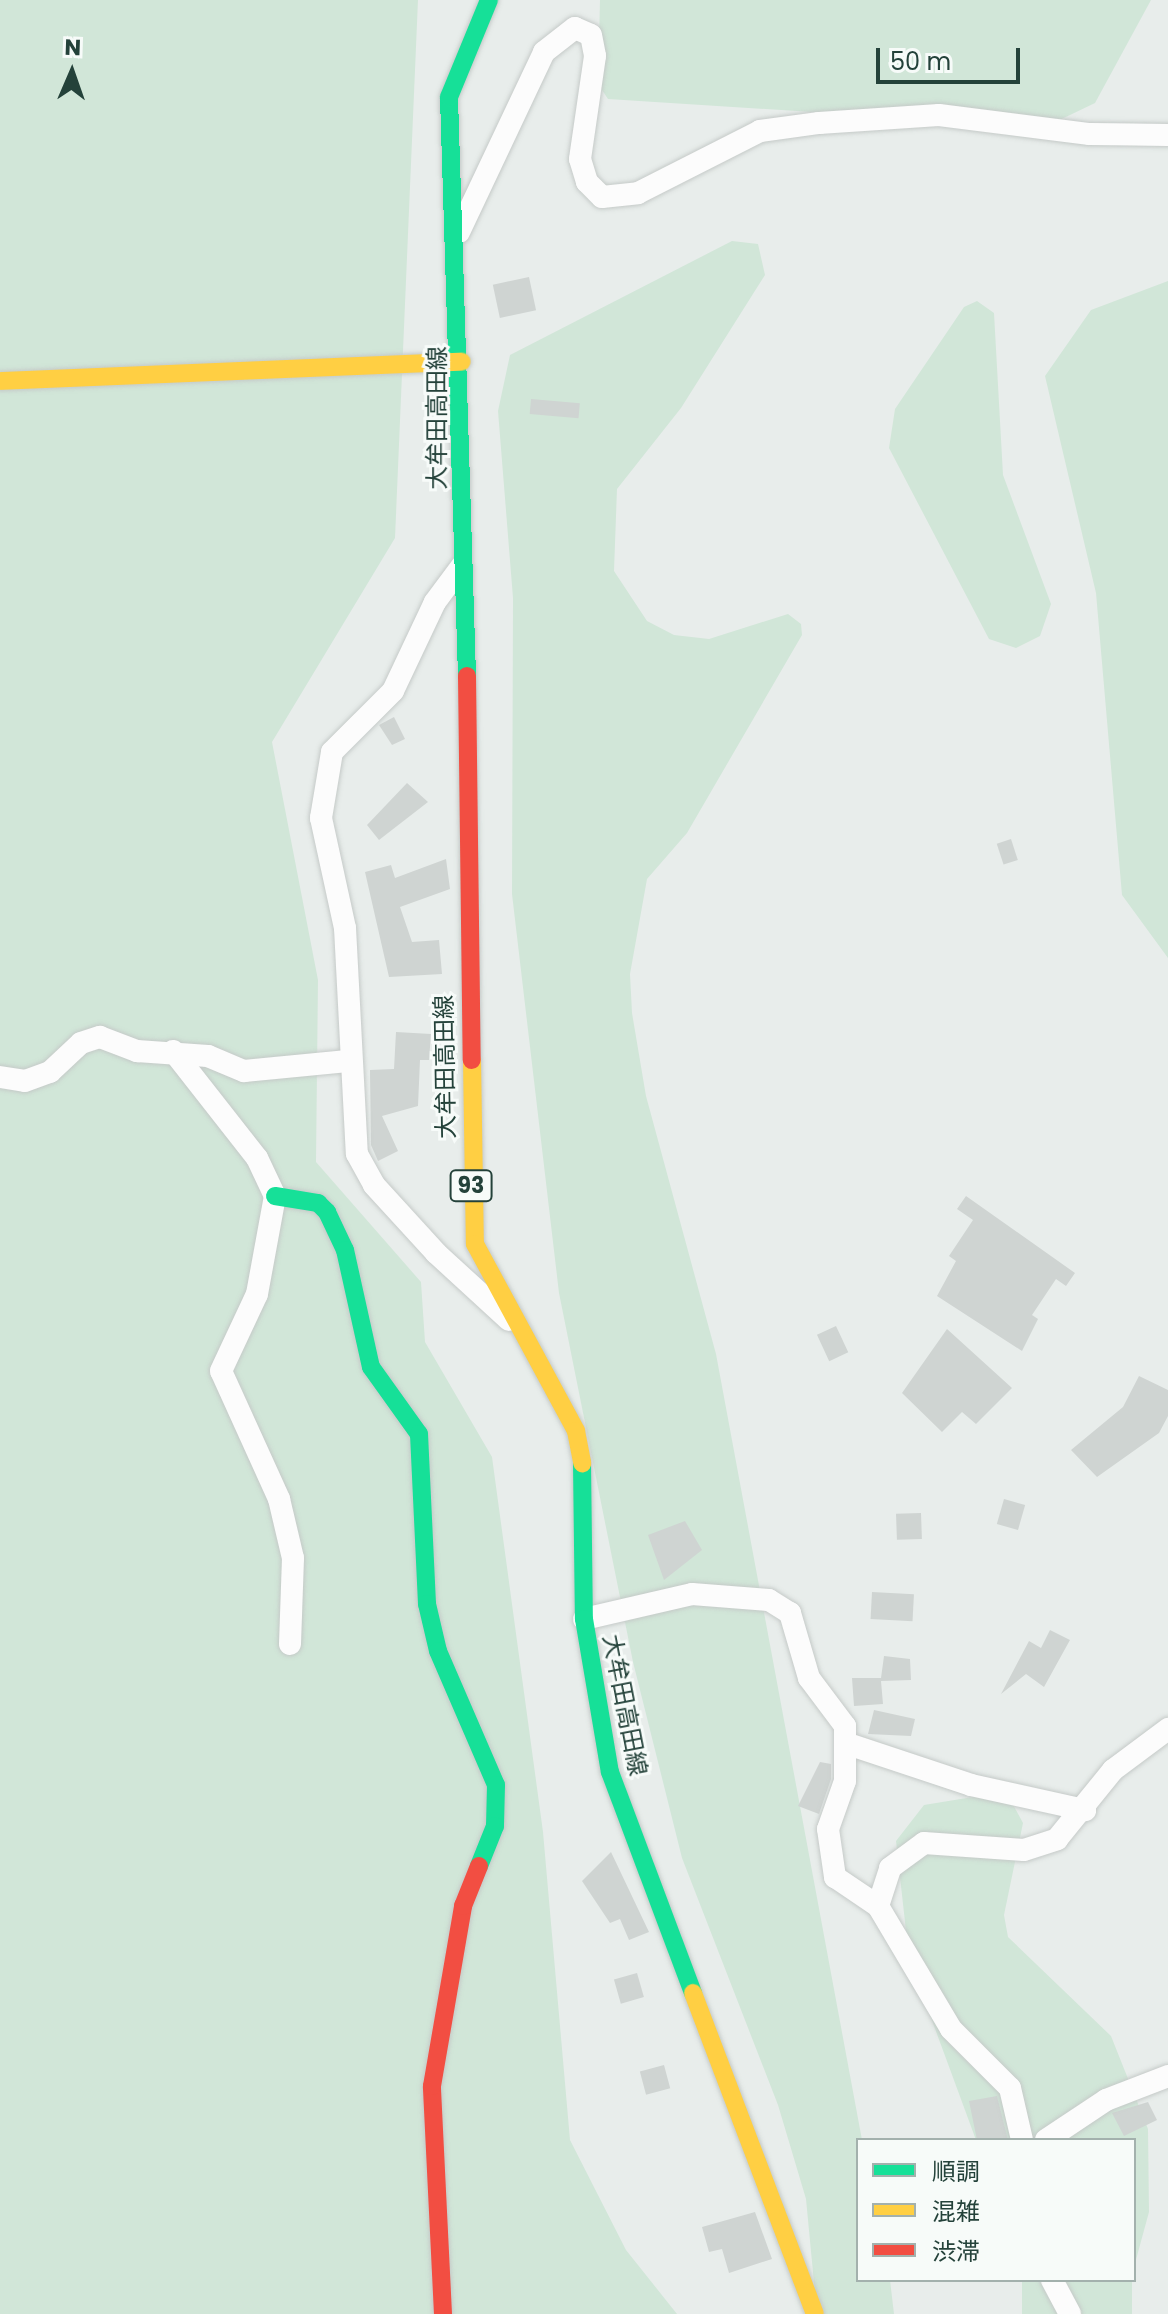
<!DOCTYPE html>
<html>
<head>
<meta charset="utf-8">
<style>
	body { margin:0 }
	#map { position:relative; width:1168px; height:2314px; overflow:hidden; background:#e8edeb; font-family:Poppins,"Noto Sans JP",sans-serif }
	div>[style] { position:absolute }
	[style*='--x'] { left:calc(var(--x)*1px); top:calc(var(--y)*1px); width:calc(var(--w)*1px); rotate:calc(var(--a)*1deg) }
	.green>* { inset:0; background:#d1e6d8; transform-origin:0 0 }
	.building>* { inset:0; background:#cfd4d2; transform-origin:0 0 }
	.roads { filter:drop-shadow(0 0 2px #c5cac8) drop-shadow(0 0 2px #c5cac8) }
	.street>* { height:22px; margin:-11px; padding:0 11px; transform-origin:11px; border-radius:11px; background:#fcfcfc }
	.fast>* { height:18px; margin:-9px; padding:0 9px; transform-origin:9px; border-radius:9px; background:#16e098 }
	.slow>* { height:18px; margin:-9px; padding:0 9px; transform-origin:9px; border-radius:9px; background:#ffcf43 }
	.jam>* { height:18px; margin:-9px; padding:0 9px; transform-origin:9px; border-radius:9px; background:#f24e42 }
	span { translate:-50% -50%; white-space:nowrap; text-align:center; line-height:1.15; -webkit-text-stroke:6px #f7fbf9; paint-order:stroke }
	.shield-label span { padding:2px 6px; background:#f7fbf9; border:2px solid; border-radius:6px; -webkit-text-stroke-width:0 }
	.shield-label { font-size:22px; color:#24423a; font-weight:700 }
	.street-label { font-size:24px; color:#24423a }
	.legend { position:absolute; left:856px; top:2138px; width:280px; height:144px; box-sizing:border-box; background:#f7fbf9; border:2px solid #a3b1ad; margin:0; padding:10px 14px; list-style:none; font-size:24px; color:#24423a }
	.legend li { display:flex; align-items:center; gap:16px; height:40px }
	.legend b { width:40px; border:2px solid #a3b1ad }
	.north { position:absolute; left:32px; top:32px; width:80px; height:80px; -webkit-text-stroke:6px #f7fbf9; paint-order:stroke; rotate:2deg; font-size:22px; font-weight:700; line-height:32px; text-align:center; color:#24423a }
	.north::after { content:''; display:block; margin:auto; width:28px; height:36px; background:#24423a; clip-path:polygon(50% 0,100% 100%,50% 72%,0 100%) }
	.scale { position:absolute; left:876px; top:48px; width:144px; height:36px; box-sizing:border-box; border:4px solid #24423a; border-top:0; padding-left:10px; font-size:24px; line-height:28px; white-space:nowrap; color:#24423a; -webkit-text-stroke:6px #f7fbf9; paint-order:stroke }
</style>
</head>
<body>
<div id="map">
	<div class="green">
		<i style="clip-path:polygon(0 0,418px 0,395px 538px,272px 742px,318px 980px,316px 1162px,421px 1282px,425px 1342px,492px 1457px,543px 1832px,570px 2140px,626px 2250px,677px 2314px,0 2314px)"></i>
		<i style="clip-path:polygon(600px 0,1151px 0,1095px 103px,1045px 127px,608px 99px,598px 84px)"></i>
		<i style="clip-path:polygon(732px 241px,758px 244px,765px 275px,681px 408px,617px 489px,614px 571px,647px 621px,674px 635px,709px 639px,788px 614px,801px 624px,802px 635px,687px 833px,647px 879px,630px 974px,632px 1013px,646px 1096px,716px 1354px,862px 2140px,858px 2280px,890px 2280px,894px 2314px,817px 2314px,806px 2199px,778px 2105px,682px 1858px,633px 1662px,559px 1293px,512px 894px,513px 598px,498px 411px,510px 355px)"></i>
		<i style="clip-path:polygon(1168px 281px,1168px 958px,1122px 895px,1096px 593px,1045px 376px,1091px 310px)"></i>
		<i style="clip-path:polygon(977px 301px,994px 313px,1003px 475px,1051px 604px,1040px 636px,1016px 648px,989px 639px,889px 448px,895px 409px,964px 307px)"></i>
		<i style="clip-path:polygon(991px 1794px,1010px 1799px,1023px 1823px,1004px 1915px,1008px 1937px,1111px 2036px,1148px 2129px,1149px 2212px,1134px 2267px,1134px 2140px,976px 2140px,909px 1958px,896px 1841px,924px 1805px)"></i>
		<i style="left:1022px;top:2280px;width:110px;height:35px"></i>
	</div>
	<div class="building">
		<i style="left:529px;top:277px;width:34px;height:37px;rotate:78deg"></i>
		<i style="left:531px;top:399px;width:49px;height:15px;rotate:5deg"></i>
		<i style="clip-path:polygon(394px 717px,405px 739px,392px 745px,379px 725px)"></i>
		<i style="clip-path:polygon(407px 783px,428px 802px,379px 840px,367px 825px)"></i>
		<i style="left:1011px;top:839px;width:22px;height:15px;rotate:72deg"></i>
		<i style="clip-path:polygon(446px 859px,450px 889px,400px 907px,412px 942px,439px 940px,442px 974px,389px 977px,365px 872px,391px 865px,395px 878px)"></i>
		<i style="clip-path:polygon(396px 1032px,431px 1034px,429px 1060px,420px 1060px,418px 1106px,382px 1116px,398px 1151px,378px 1161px,371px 1145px,370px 1070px,394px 1069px)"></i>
		<i style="clip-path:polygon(966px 1196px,1075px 1273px,1066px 1286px,1056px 1279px,1032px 1315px,1038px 1319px,1022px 1351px,937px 1296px,956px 1261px,949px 1256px,973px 1220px,957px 1209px)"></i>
		<i style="left:836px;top:1326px;width:29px;height:21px;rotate:65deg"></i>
		<i style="clip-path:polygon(947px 1329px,1012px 1388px,976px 1424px,962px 1412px,942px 1432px,902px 1393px)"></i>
		<i style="clip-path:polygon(1139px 1376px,1168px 1390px,1168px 1416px,1159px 1433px,1097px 1477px,1071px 1450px,1123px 1407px)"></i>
		<i style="left:1004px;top:1499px;width:22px;height:26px;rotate:16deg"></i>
		<i style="left:921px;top:1513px;width:26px;height:25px;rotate:88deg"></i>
		<i style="clip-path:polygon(685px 1521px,702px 1550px,664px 1580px,648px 1535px)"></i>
		<i style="left:872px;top:1592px;width:42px;height:27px;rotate:3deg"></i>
		<i style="clip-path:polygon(1050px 1630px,1070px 1640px,1044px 1687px,1026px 1674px,1001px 1694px,1029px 1641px,1041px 1648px)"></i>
		<i style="clip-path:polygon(884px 1656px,910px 1659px,911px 1680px,881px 1681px,883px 1704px,854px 1706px,852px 1678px,881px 1678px)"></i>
		<i style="clip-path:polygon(874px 1710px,915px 1719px,911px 1736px,868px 1734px)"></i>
		<i style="clip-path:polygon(820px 1762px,831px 1764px,831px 1779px,819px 1814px,798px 1806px)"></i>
		<i style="clip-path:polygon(611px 1852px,649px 1932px,629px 1940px,620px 1919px,610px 1923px,582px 1881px)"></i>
		<i style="left:637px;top:1973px;width:25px;height:24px;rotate:74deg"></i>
		<i style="left:664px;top:2065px;width:24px;height:25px;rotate:75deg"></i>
		<i style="clip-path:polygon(997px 2096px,1008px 2140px,977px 2140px,969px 2101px)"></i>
		<i style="clip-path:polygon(1148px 2102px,1157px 2120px,1124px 2136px,1112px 2113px)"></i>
		<i style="clip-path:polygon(755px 2212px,772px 2259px,729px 2273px,722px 2249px,709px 2252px,702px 2227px)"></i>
	</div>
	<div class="roads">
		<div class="street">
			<i style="--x:459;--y:232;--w:199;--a:-64.7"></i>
			<i style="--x:544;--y:52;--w:39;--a:-38"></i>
			<i style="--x:575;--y:28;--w:17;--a:24"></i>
			<i style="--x:591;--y:35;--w:21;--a:79"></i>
			<i style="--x:595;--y:56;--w:104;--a:98.3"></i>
			<i style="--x:580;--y:159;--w:24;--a:73"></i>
			<i style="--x:587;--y:182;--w:21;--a:45"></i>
			<i style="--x:602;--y:197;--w:36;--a:-6"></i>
			<i style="--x:638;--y:193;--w:137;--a:-26.9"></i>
			<i style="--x:760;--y:131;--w:60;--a:-7.7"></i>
			<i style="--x:819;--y:123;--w:120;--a:-3.8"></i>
			<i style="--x:939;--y:115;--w:152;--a:7.2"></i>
			<i style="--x:1090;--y:134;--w:78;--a:0.7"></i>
			<i style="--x:461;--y:567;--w:44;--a:126.6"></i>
			<i style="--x:435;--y:602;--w:98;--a:115.3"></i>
			<i style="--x:393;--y:691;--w:86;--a:135"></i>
			<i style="--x:332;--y:752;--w:67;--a:99.5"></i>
			<i style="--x:321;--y:818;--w:113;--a:77.7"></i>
			<i style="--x:345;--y:928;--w:226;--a:87"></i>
			<i style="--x:357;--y:1154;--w:35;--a:61"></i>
			<i style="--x:374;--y:1185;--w:92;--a:47.6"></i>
			<i style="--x:436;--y:1253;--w:99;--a:42.5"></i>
			<i style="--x:173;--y:1051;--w:136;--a:51.9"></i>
			<i style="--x:257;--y:1158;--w:42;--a:64.7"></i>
			<i style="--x:275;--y:1196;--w:100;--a:100.4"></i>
			<i style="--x:257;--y:1294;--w:85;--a:115.1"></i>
			<i style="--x:221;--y:1371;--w:141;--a:65.6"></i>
			<i style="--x:279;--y:1499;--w:61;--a:76.7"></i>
			<i style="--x:293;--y:1558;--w:86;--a:92"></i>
			<i style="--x:0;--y:1077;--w:25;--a:9"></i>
			<i style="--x:25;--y:1081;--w:27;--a:-20"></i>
			<i style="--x:50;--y:1072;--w:42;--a:-43.1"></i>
			<i style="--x:81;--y:1043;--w:20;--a:-18"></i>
			<i style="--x:100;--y:1037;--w:40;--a:21"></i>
			<i style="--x:137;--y:1051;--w:71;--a:4"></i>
			<i style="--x:208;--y:1056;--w:39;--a:23"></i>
			<i style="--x:244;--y:1071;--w:104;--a:-5.5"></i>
			<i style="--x:584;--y:1619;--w:111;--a:-13"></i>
			<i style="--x:692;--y:1594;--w:77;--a:4.5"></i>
			<i style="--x:769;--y:1600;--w:25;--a:32"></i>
			<i style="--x:790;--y:1613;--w:68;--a:73.7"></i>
			<i style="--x:809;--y:1678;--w:60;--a:53.1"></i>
			<i style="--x:845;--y:1726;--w:55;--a:90"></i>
			<i style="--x:845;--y:1781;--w:51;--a:109.5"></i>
			<i style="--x:828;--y:1829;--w:49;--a:81.7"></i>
			<i style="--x:835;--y:1877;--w:52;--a:34"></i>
			<i style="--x:878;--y:1906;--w:143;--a:59.3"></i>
			<i style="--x:951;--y:2029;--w:83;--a:45"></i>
			<i style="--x:1010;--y:2088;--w:53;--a:77"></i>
			<i style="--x:848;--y:1744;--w:130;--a:18.4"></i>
			<i style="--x:971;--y:1785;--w:117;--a:12.4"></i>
			<i style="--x:878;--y:1906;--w:40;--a:-72"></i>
			<i style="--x:890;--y:1868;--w:42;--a:-36.3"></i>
			<i style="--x:924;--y:1843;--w:100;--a:4"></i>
			<i style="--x:1024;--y:1850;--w:35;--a:-18"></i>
			<i style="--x:1057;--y:1839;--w:89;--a:-50.9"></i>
			<i style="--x:1113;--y:1770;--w:69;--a:-36.7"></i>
			<i style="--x:1046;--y:2140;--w:72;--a:-33.7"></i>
			<i style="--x:1106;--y:2100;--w:66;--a:-21.2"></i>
			<i style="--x:1052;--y:2280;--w:38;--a:62"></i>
		</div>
		<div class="fast">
			<i style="--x:467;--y:676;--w:579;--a:-91.78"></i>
			<i style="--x:449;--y:97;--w:105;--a:-67.6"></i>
			<i style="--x:275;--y:1196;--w:44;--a:9.2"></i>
			<i style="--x:318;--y:1203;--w:13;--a:45"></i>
			<i style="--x:327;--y:1212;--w:42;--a:64.7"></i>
			<i style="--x:345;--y:1250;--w:120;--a:77.5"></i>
			<i style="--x:371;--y:1367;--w:82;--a:54.4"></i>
			<i style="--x:419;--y:1434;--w:170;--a:87.3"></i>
			<i style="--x:427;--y:1604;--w:48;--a:76.8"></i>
			<i style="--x:438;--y:1651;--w:146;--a:66.6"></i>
			<i style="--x:496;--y:1785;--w:41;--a:91.4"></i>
			<i style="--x:495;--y:1826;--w:43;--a:111.8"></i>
			<i style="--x:582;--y:1463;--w:156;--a:89.3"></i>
			<i style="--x:584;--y:1619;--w:155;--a:80.4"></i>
			<i style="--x:610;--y:1772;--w:236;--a:69.4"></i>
		</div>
		<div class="slow">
			<i style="--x:0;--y:381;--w:462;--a:-2.4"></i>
			<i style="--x:472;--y:1060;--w:184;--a:89.1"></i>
			<i style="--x:475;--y:1244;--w:213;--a:61.6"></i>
			<i style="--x:576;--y:1431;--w:33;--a:79"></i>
			<i style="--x:693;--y:1993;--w:343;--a:69.2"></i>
		</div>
		<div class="jam">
			<i style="--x:467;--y:676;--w:384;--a:89.3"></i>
			<i style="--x:443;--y:2314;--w:228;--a:-92.8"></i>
			<i style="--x:432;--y:2086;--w:183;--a:-80.2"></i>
			<i style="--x:463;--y:1906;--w:43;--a:-68.2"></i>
		</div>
	</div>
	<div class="shield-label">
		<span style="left:471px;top:1186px">93</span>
	</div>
	<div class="street-label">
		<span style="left:437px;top:418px;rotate:-90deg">大牟田高田線</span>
		<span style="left:445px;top:1067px;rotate:-91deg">大牟田高田線</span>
		<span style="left:625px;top:1705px;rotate:79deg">大牟田高田線</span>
	</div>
	<ul class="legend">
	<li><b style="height:10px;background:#16e098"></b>順調</li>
	<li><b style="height:10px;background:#ffcf43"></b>混雑</li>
	<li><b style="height:10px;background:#f24e42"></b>渋滞</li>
	</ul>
	<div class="north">N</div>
	<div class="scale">50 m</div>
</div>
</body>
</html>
